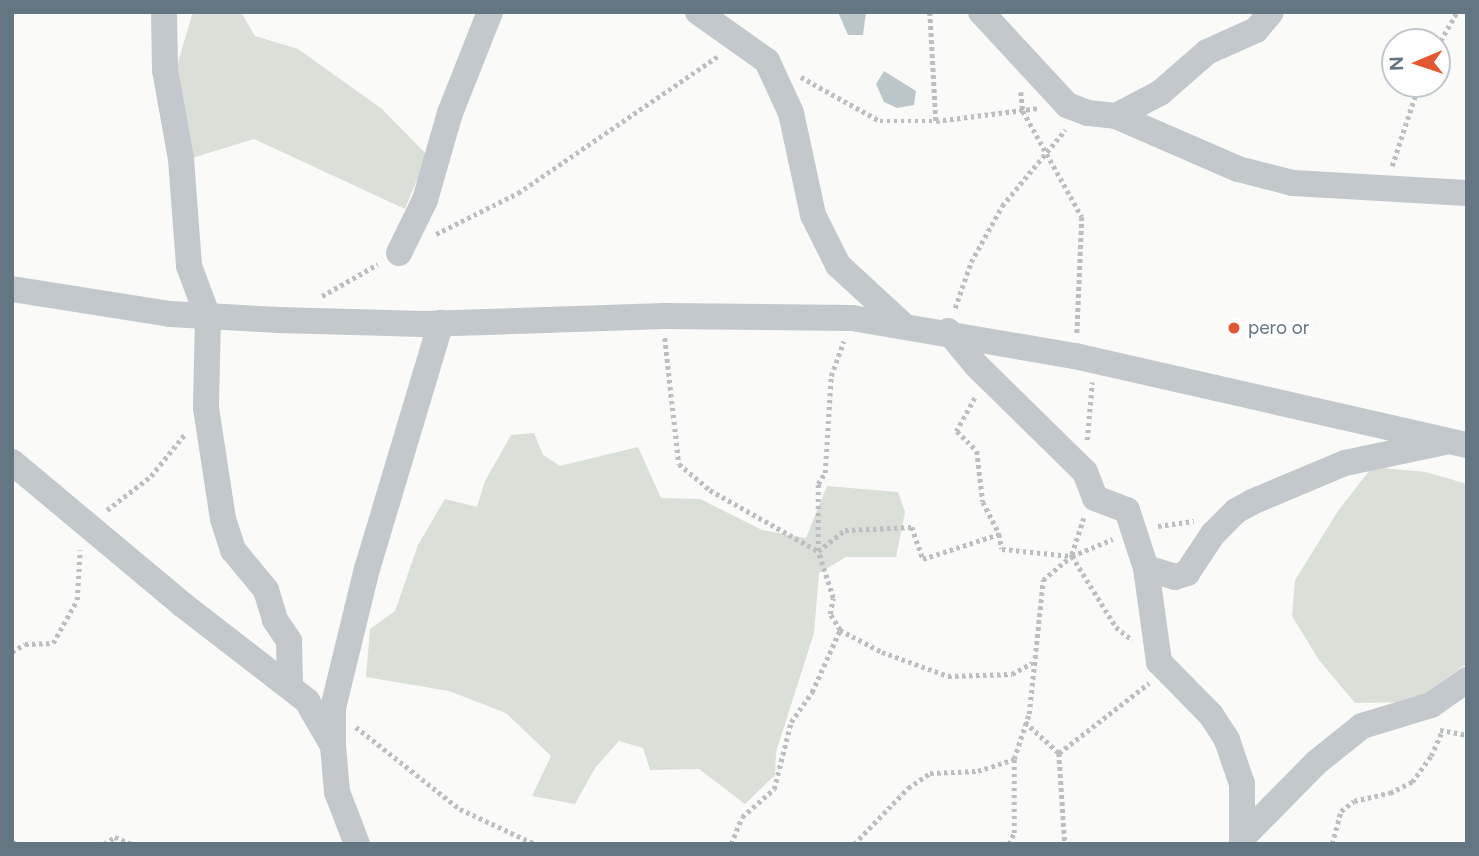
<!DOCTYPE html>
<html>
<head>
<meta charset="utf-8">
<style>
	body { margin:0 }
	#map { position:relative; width:1479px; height:856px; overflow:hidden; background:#fafaf8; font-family:Figtree,sans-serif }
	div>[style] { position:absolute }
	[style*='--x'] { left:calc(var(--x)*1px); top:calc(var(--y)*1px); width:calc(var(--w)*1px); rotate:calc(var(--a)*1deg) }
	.green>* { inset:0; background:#dadfd7 }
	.water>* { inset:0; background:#bbc7cb }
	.path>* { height:4.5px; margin-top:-2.25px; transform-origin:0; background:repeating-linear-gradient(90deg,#bbbfc2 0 3.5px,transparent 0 7px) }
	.minor>* { height:26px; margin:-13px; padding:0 13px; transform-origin:13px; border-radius:13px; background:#c3c8cc }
	.dots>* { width:19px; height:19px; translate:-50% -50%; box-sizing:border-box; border:4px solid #fff; border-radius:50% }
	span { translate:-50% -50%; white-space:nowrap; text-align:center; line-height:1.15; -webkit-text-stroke:7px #fff; paint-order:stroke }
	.poi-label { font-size:19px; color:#657683 }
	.left { translate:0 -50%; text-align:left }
	.frame { position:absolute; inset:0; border:14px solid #657683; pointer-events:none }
	.north { position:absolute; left:1381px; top:28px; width:70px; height:70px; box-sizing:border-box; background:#fff; border:2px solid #c1c8cd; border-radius:50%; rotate:268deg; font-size:19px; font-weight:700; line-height:28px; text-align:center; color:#657683 }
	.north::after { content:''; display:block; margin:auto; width:24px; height:32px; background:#e4572e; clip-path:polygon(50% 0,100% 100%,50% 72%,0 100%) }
</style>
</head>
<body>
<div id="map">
	<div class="green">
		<i style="clip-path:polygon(193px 12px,241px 12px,255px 36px,298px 49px,382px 109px,427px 155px,405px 209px,254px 139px,192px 158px,175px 72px)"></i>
		<i style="clip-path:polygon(534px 433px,543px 455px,560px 466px,638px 447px,661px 498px,700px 499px,762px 530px,806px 538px,827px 486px,898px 492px,905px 512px,896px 557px,846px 557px,819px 573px,814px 633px,776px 752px,775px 775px,745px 804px,699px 769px,650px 770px,643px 748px,619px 741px,595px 768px,575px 804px,532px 796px,551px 756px,506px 713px,449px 691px,366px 677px,370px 629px,395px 611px,418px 545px,445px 499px,477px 507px,485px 481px,511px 435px)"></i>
		<i style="clip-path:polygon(1372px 467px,1426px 472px,1467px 484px,1466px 664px,1413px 702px,1355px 703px,1319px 660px,1292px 616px,1295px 580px,1338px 511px)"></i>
	</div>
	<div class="water">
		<i style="clip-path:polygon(838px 12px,866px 12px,863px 35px,848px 35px)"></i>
		<i style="clip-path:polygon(884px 71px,916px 91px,914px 105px,897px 108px,884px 102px,876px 84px)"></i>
	</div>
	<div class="path">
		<i style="--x:930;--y:12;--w:109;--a:86.8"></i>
		<i style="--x:1437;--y:47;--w:40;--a:-60.3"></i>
		<i style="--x:801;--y:77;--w:90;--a:29.1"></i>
		<i style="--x:880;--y:121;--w:56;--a:0"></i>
		<i style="--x:936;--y:121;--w:104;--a:-7.2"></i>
		<i style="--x:1021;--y:92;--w:19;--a:84"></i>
		<i style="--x:1023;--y:111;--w:121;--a:60.9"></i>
		<i style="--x:1082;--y:217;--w:117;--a:92.4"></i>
		<i style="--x:1392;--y:166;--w:86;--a:-71.8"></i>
		<i style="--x:436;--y:234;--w:92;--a:-26.6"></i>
		<i style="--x:518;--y:193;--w:242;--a:-34.4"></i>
		<i style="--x:322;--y:296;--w:64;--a:-29.7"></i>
		<i style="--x:955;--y:308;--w:49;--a:-70.8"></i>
		<i style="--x:971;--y:262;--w:64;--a:-61"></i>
		<i style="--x:1002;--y:206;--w:99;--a:-50.3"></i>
		<i style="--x:665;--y:338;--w:127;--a:83.7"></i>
		<i style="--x:679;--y:464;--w:40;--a:40"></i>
		<i style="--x:710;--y:490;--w:124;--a:29.5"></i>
		<i style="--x:818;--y:551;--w:34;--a:-38"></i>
		<i style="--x:845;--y:530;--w:67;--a:-2.6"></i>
		<i style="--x:912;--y:527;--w:34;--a:71"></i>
		<i style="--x:923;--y:559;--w:80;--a:-18.2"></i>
		<i style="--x:999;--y:534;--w:15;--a:79"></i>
		<i style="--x:1002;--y:549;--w:70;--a:5.7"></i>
		<i style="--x:975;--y:398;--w:38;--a:119"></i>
		<i style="--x:957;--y:431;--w:28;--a:45"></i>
		<i style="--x:977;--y:451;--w:51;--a:83.3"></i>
		<i style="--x:983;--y:502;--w:36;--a:63"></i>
		<i style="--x:1087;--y:440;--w:58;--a:-85.1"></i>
		<i style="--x:107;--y:510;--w:56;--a:-37.7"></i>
		<i style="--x:151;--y:476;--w:54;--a:-51"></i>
		<i style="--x:1084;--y:518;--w:40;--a:108"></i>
		<i style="--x:1072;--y:556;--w:84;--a:58.2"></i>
		<i style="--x:1116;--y:627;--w:21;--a:39"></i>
		<i style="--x:1158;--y:526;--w:36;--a:-8"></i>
		<i style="--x:840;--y:630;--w:47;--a:27.6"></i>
		<i style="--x:882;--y:652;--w:70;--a:20"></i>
		<i style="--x:948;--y:676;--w:64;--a:-1.8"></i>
		<i style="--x:1012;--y:674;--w:23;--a:-29"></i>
		<i style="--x:12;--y:652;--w:15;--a:-32"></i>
		<i style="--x:25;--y:644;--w:28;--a:-2"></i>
		<i style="--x:53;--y:643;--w:49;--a:-60.8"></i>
		<i style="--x:77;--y:600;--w:50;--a:-86.6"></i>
		<i style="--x:1025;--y:722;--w:46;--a:42.4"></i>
		<i style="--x:1059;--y:753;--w:91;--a:86.2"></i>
		<i style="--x:356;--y:727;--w:132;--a:38.3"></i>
		<i style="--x:460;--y:809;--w:83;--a:25"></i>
		<i style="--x:1440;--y:730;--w:27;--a:10"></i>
		<i style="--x:1059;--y:753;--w:114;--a:-37.9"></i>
		<i style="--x:12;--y:842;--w:8;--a:14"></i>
		<i style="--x:104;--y:844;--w:13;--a:-32"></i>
		<i style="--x:115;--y:837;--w:18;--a:22"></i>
		<i style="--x:731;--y:844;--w:29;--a:-68"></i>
		<i style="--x:742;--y:817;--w:43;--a:-41.2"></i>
		<i style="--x:774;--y:789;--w:69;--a:-75.8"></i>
		<i style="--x:791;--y:722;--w:37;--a:-55"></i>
		<i style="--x:812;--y:692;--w:68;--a:-65.7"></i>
		<i style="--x:840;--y:630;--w:19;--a:-122"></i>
		<i style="--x:830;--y:614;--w:16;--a:-79"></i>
		<i style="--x:833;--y:598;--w:49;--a:-107.7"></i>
		<i style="--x:818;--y:551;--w:67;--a:-90"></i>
		<i style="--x:818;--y:484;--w:13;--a:-58"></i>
		<i style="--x:825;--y:473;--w:97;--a:-86.5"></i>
		<i style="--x:831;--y:376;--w:37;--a:-70"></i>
		<i style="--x:854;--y:844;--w:78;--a:-46"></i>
		<i style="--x:908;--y:788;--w:27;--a:-34"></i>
		<i style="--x:930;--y:773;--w:48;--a:-2.4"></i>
		<i style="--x:978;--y:771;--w:38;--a:-18"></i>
		<i style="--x:1014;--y:759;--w:47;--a:-71.6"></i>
		<i style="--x:1029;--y:714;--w:135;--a:-84"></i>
		<i style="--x:1043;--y:580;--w:38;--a:-40"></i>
		<i style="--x:1072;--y:556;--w:44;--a:-22.5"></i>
		<i style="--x:1009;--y:844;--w:12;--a:-66"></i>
		<i style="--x:1014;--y:833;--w:74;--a:-90"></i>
		<i style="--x:1332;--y:844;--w:34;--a:-75"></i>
		<i style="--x:1341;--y:811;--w:16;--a:-38"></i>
		<i style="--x:1354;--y:801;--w:37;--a:-13"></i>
		<i style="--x:1390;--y:793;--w:25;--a:-27"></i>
		<i style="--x:1412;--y:782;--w:32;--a:-54"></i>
		<i style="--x:1431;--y:756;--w:27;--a:-66"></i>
	</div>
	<div class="minor">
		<i style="--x:164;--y:12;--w:58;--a:89"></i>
		<i style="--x:165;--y:70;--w:90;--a:79.8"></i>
		<i style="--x:181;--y:159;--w:107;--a:85.7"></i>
		<i style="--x:189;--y:266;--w:54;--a:69.6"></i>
		<i style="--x:208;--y:317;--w:91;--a:91.3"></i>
		<i style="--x:206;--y:408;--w:112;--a:81.3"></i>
		<i style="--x:223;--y:519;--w:33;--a:72"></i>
		<i style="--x:233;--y:550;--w:52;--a:50.5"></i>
		<i style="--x:266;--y:590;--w:31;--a:73"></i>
		<i style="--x:275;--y:620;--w:25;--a:56"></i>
		<i style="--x:289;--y:641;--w:43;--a:88.7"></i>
		<i style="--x:698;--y:12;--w:85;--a:35.4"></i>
		<i style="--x:767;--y:61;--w:57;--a:65.2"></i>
		<i style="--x:791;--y:113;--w:104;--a:77.8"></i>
		<i style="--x:813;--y:215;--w:56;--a:63.4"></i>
		<i style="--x:838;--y:265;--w:87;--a:42.7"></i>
		<i style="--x:981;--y:12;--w:127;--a:47.2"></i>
		<i style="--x:1067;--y:105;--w:22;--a:21"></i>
		<i style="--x:1088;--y:113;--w:28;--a:6"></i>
		<i style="--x:1116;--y:116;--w:133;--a:23.5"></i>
		<i style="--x:1238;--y:169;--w:57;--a:14.3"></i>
		<i style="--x:1293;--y:183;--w:174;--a:3.3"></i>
		<i style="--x:1116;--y:116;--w:50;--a:-27.6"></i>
		<i style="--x:1160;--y:93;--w:62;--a:-41.1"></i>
		<i style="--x:1207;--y:52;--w:54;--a:-24.2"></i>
		<i style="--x:1256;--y:30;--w:23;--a:-50"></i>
		<i style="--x:399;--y:253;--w:59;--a:-63.9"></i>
		<i style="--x:425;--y:200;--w:91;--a:-74"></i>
		<i style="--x:450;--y:113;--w:109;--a:-68.4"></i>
		<i style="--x:12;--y:289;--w:160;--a:9"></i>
		<i style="--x:170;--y:314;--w:109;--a:3.2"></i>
		<i style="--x:279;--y:320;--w:145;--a:1.6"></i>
		<i style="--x:424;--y:324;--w:240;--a:-1.9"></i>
		<i style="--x:664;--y:316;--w:188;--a:0.6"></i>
		<i style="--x:852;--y:318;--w:226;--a:9.7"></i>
		<i style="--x:1075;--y:356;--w:402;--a:12.8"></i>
		<i style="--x:948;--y:331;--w:45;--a:50.4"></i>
		<i style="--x:977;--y:366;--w:151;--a:44.5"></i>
		<i style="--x:1085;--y:472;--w:28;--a:69"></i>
		<i style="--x:1095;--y:498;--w:34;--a:21"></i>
		<i style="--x:1127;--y:510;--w:61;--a:71.9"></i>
		<i style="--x:1146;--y:568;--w:95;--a:82.1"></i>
		<i style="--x:1159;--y:662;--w:74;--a:45.5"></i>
		<i style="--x:1211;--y:715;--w:30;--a:57"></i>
		<i style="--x:1227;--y:740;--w:46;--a:71.2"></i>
		<i style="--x:1242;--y:784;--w:60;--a:90"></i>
		<i style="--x:12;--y:462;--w:223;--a:39.9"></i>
		<i style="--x:183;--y:605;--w:157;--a:37.7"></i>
		<i style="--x:307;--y:701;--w:52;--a:60"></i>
		<i style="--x:333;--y:746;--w:46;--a:85"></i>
		<i style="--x:337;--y:792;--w:56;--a:69"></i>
		<i style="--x:1146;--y:568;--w:30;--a:17"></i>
		<i style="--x:1175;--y:577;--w:13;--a:-18"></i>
		<i style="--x:1187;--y:573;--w:47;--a:-56.3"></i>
		<i style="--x:1213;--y:534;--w:33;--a:-45"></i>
		<i style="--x:1236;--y:511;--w:18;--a:-29"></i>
		<i style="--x:1252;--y:502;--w:101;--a:-22.8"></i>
		<i style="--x:1345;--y:463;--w:102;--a:-11.9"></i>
		<i style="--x:333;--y:745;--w:37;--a:-90"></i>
		<i style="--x:333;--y:708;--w:143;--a:-76.3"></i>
		<i style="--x:367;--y:569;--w:257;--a:-73.3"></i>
		<i style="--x:1243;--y:837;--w:105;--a:-45.4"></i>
		<i style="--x:1317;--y:762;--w:58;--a:-38.7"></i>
		<i style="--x:1362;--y:726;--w:72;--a:-16.9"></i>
		<i style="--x:1431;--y:705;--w:44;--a:-34.8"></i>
	</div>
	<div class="dots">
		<i style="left:1234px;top:328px;background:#e4572e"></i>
	</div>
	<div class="poi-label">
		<span class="left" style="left:1248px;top:328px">pero or</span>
	</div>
	<div class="frame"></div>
	<div class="north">N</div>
</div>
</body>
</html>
